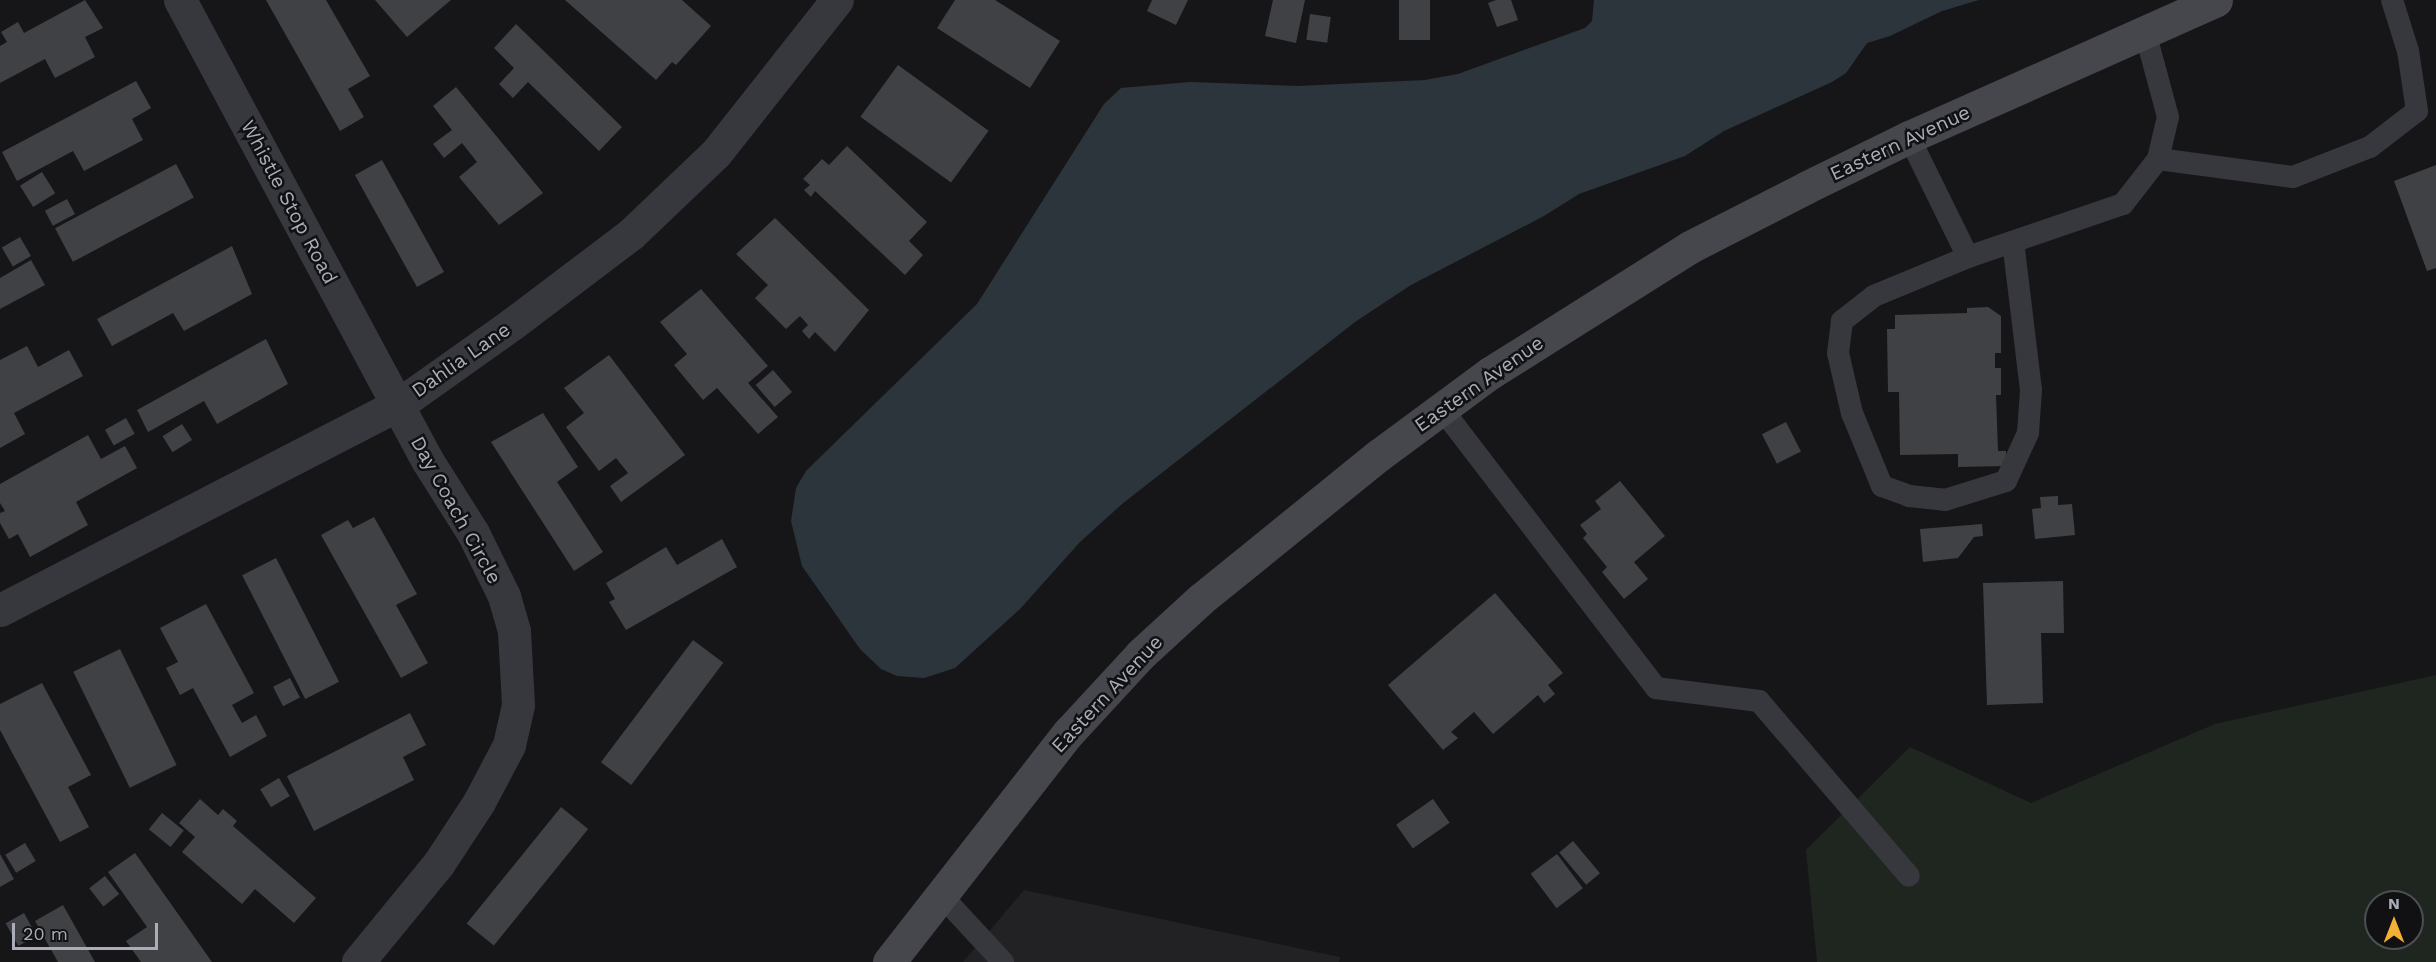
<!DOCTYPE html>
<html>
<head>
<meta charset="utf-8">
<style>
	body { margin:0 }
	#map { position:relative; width:2436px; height:962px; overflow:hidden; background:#161618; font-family:"Work Sans",sans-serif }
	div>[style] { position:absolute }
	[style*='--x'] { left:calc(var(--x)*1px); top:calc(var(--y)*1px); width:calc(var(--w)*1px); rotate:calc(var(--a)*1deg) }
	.built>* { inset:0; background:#222225 }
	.green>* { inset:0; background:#1e261f }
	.water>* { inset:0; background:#2c353c }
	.building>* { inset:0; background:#404145; transform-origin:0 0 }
	.service>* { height:22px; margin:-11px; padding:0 11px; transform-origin:11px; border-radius:11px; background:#37383d }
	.minor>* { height:33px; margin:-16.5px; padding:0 16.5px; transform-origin:16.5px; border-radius:16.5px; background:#37383d }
	.secondary>* { height:33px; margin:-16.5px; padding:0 16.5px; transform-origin:16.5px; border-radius:16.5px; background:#45474d }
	span { translate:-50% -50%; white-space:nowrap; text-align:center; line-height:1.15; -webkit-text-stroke:5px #111113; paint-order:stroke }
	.street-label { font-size:20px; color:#a8adb8 }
	.north { position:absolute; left:2364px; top:890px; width:60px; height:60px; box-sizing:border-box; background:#111113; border:2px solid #4d4f55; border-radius:50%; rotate:0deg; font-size:16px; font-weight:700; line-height:24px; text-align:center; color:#a8adb8 }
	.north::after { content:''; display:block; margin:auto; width:21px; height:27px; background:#f2b134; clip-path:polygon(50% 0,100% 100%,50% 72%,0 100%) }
	.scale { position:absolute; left:12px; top:923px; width:146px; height:27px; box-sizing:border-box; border:3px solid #a8adb8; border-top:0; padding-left:8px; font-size:18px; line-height:21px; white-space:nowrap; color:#a8adb8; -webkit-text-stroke:4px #111113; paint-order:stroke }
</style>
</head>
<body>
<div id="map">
	<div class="built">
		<i style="clip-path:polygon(1024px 890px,1340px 957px,1339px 962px,963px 962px)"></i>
	</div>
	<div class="green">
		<i style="clip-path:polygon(evenodd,2436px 675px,2436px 962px,1817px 962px,1806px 850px,1910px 747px,2031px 803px,2215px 724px,2436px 675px,2376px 902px,2412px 902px,2412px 938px,2376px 938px,2376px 902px)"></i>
	</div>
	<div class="water">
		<i style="clip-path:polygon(1594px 0,1979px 0,1942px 11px,1890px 36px,1867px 43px,1846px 73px,1832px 82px,1724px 131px,1685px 156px,1579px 194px,1544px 216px,1411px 285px,1355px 322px,1122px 504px,1080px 542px,1020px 609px,955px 668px,924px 678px,897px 676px,881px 669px,860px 649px,802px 566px,791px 521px,796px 488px,806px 471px,977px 304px,1104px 104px,1121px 88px,1190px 82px,1298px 86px,1425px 80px,1458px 74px,1585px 28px,1592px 21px)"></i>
	</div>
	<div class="building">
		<i style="clip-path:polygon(85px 0,103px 28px,85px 37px,95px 57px,55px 78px,45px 59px,0 83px,0 46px,7px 42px,1px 32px,18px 22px,24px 33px)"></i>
		<i style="clip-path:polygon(266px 0,326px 0,370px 76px,348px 89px,364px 117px,340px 131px)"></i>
		<i style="clip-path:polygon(375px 0,451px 0,407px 37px)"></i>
		<i style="clip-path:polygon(565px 0,682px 0,711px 26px,676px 65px,672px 62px,656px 80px)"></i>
		<i style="clip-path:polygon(955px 0,995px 0,1060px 41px,1030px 88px,937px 28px)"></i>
		<i style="clip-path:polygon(1152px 0,1188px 0,1176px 25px,1147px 11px)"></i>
		<i style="clip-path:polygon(1273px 0,1305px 0,1296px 43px,1265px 36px)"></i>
		<i style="left:1399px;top:0;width:31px;height:40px"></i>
		<i style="clip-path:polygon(1496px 0,1511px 0,1518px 20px,1497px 27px,1488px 3px)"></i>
		<i style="left:1310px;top:14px;width:21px;height:26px;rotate:8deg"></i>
		<i style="clip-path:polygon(516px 24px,622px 127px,599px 151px,528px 82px,513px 98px,499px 84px,514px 68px,494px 48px)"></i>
		<i style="left:898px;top:65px;width:112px;height:64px;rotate:36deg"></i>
		<i style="clip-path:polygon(136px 81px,151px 108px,132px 119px,143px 140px,84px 171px,73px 151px,17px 181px,2px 152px)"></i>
		<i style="clip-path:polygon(456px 87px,543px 193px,499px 225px,459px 177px,477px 162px,462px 143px,444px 158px,433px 144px,452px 130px,433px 106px)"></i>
		<i style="clip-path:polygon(847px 146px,927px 222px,909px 241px,923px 255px,905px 275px,815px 191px,811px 197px,804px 190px,810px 185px,803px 179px,822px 159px,829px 165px)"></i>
		<i style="left:382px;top:160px;width:128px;height:31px;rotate:61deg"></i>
		<i style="left:176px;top:164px;width:38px;height:137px;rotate:62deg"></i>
		<i style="clip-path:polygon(2436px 165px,2436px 268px,2427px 271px,2394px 181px)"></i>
		<i style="left:42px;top:172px;width:25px;height:26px;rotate:58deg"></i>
		<i style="left:67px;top:199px;width:17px;height:25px;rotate:62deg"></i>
		<i style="clip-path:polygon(775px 218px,869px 310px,835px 352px,815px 332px,809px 339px,802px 331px,808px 325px,800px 316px,786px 329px,755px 298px,768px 285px,736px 254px)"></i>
		<i style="left:20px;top:237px;width:22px;height:21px;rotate:60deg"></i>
		<i style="clip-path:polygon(232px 246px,252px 294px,184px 331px,173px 313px,112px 346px,97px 319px)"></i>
		<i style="clip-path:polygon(31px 260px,45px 285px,0 309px,0 278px)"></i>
		<i style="clip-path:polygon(701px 289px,768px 366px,748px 383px,778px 417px,758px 434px,717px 388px,703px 400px,674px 365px,687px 354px,660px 322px)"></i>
		<i style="clip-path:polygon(1988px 307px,2001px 316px,2001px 353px,1995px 353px,1995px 368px,2001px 368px,2001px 395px,1996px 395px,1998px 451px,2006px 451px,2006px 466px,1958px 467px,1958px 454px,1900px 455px,1899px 392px,1888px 392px,1887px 329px,1895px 329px,1895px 315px,1967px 313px,1967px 308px)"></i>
		<i style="clip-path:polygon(266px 339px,288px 384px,217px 424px,204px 401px,148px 432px,137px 410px)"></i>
		<i style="clip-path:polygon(27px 346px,38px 367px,69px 350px,83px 376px,14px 413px,25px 434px,0 448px,0 360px)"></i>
		<i style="clip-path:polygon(609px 355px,685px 455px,621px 502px,610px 486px,628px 473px,616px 458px,599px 471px,566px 427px,584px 413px,564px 388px)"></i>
		<i style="left:773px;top:370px;width:29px;height:23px;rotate:49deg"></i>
		<i style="clip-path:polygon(543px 413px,578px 467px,557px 482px,603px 552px,574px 571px,491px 442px)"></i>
		<i style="left:126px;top:418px;width:18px;height:24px;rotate:61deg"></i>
		<i style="left:1786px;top:422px;width:33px;height:27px;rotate:63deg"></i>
		<i style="left:182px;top:424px;width:19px;height:23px;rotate:58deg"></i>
		<i style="clip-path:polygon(88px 435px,101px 459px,125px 446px,137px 468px,76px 502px,88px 525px,30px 557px,18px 534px,9px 539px,0 523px,0 513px,5px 511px,0 503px,0 484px)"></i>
		<i style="clip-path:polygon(1620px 481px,1665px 536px,1634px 562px,1648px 579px,1624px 599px,1602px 572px,1607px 567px,1583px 538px,1587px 534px,1580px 525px,1601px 509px,1595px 501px)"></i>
		<i style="clip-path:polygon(2058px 496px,2058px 505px,2072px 504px,2075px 535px,2035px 539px,2032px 509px,2041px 508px,2040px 497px)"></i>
		<i style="clip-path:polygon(374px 517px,417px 594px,396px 605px,428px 663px,401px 678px,321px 535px,348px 520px,353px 528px)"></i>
		<i style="clip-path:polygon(1982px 524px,1983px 536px,1974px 537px,1958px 558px,1923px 562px,1920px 529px)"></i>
		<i style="clip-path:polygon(722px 539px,737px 567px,626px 630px,609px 602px,615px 599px,606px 583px,666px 547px,677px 565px)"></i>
		<i style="left:276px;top:558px;width:139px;height:38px;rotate:63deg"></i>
		<i style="clip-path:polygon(2063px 581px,2064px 633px,2041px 633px,2043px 703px,1987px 705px,1983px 583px)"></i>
		<i style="clip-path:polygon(1495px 593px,1563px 673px,1548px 685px,1555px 694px,1544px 703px,1538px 695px,1493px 734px,1474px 712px,1451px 732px,1458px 738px,1443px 750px,1388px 685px)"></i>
		<i style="clip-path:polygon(206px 604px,254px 693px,232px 705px,242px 723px,256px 715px,267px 736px,230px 757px,193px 688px,180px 695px,166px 668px,178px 662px,160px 628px)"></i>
		<i style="left:693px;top:640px;width:38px;height:153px;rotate:37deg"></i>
		<i style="left:120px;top:649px;width:129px;height:52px;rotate:64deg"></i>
		<i style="left:290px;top:678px;width:22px;height:19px;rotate:63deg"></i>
		<i style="clip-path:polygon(42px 683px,91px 775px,68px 787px,89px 827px,60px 842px,0 730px,0 704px)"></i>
		<i style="clip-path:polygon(410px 713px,426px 745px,403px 757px,414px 780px,314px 831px,287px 776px)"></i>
		<i style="left:279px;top:778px;width:21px;height:22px;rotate:59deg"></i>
		<i style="clip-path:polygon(200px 799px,218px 815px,223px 809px,237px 821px,233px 826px,316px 898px,294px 923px,255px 889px,242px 904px,182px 852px,195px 837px,179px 823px)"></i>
		<i style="left:1433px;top:799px;width:29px;height:45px;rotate:55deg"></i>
		<i style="left:561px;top:807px;width:35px;height:150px;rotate:39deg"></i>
		<i style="left:162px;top:813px;width:28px;height:21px;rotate:39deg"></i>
		<i style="left:1573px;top:841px;width:42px;height:18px;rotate:50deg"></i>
		<i style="left:25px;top:843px;width:21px;height:23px;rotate:59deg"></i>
		<i style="clip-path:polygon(135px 853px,212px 962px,141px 962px,126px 941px,147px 927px,108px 872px)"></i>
		<i style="clip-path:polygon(0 854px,14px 879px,0 887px)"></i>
		<i style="left:1557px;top:854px;width:43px;height:33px;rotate:53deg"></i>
		<i style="left:105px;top:876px;width:23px;height:20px;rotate:52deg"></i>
		<i style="clip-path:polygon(63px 905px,95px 962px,58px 962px,35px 921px)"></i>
		<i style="left:24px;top:913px;width:26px;height:21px;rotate:61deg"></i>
	</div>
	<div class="service">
		<i style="--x:1909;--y:137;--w:134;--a:63.8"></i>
		<i style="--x:1968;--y:257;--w:164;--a:-18.9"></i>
		<i style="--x:2123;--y:204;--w:57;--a:-52.1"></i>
		<i style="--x:2158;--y:159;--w:43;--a:-76.6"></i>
		<i style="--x:2168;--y:117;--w:88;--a:-105.1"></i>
		<i style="--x:2158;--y:159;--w:136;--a:7.6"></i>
		<i style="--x:2293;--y:177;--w:83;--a:-21.3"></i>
		<i style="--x:2370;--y:147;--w:59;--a:-37.5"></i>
		<i style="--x:2417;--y:111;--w:61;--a:-98.5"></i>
		<i style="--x:2408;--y:51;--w:53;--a:-107.4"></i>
		<i style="--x:1968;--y:257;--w:102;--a:157.5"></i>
		<i style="--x:1874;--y:296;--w:41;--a:142"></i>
		<i style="--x:1842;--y:321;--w:32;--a:97"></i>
		<i style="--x:1838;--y:353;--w:62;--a:76.9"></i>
		<i style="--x:1852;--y:413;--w:79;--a:67.7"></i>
		<i style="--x:1882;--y:486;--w:29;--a:20"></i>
		<i style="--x:1909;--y:496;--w:36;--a:6"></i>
		<i style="--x:1945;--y:500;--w:64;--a:-17.3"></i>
		<i style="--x:2006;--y:481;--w:53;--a:-65.4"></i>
		<i style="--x:2028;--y:433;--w:43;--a:-86"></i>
		<i style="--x:2031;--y:390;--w:149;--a:-96.9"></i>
		<i style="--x:1442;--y:409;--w:352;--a:52.5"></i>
		<i style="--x:1656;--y:688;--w:104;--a:7.2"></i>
		<i style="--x:1759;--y:701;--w:230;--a:49.4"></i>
		<i style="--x:940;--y:894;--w:93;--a:47.2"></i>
	</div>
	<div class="minor">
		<i style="--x:180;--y:0;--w:522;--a:61.77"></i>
		<i style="--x:427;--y:460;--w:86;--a:57.8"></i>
		<i style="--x:473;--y:533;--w:70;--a:63.8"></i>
		<i style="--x:504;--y:596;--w:36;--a:74"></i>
		<i style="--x:514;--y:631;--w:74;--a:86.9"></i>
		<i style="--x:518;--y:705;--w:41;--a:102.7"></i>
		<i style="--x:509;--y:745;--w:64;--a:117.8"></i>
		<i style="--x:479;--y:802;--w:73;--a:123.3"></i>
		<i style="--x:439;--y:863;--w:128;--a:129.3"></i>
		<i style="--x:0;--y:610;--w:448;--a:-27.3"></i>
		<i style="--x:398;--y:405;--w:140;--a:-35.4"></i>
		<i style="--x:512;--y:324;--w:149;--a:-37.1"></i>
		<i style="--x:631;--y:234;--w:117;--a:-43.6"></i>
		<i style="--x:716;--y:153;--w:195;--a:-51.7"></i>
	</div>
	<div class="secondary">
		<i style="--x:889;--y:962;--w:292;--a:-52"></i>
		<i style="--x:1069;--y:732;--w:106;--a:-47.3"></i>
		<i style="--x:1141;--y:654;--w:81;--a:-42.5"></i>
		<i style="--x:1201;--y:599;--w:229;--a:-39"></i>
		<i style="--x:1379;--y:455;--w:138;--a:-36.5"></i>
		<i style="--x:1490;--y:373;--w:236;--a:-32.2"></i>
		<i style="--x:1690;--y:247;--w:131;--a:-27.1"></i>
		<i style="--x:1807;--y:187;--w:114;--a:-26.1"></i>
		<i style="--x:1909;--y:137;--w:336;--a:-24"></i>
	</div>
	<div class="street-label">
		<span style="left:1900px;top:143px;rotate:-25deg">Eastern Avenue</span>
		<span style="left:289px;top:202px;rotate:62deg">Whistle Stop Road</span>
		<span style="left:461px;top:360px;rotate:-35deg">Dahlia Lane</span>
		<span style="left:1479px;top:384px;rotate:-35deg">Eastern Avenue</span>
		<span style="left:456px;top:510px;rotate:61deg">Day Coach Circle</span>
		<span style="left:1107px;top:694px;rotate:-47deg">Eastern Avenue</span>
	</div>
	<div class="north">N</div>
	<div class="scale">20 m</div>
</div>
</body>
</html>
